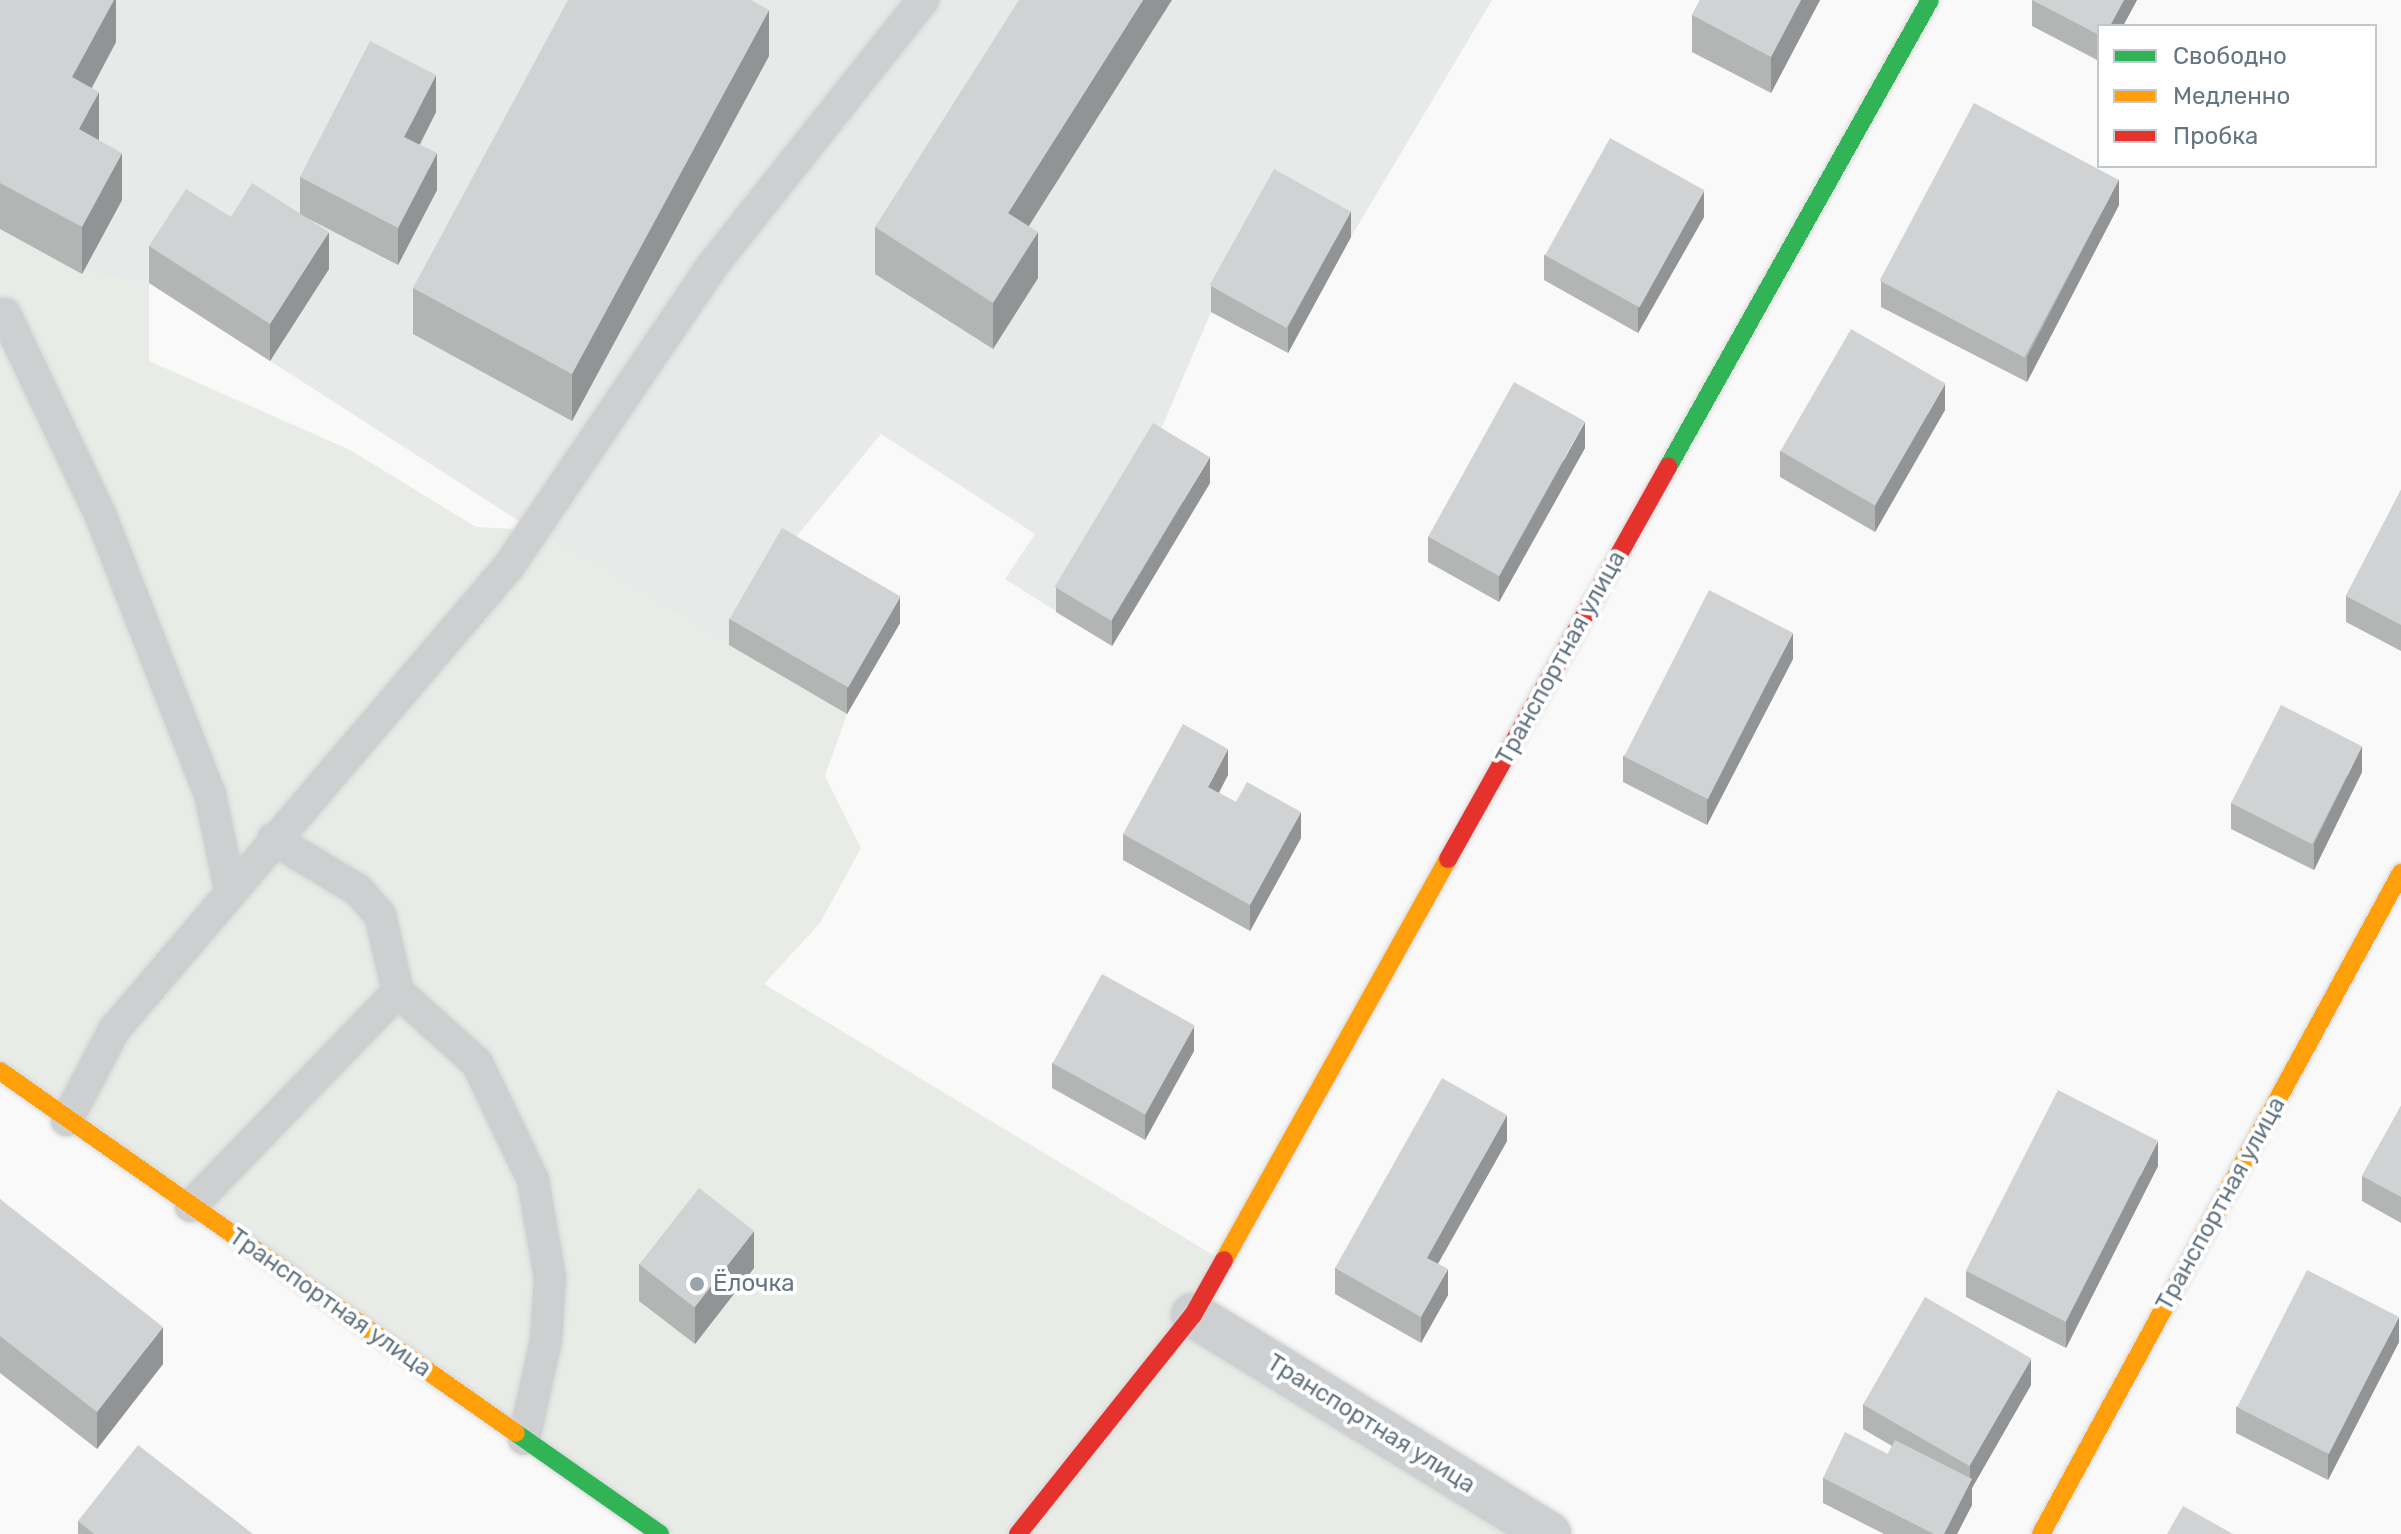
<!DOCTYPE html>
<html>
<head>
<meta charset="utf-8">
<style>
	body { margin:0 }
	#map { position:relative; width:2401px; height:1534px; overflow:hidden; background:#f9f9f9; font-family:Rubik,sans-serif }
	div>[style] { position:absolute }
	[style*='--x'] { left:calc(var(--x)*1px); top:calc(var(--y)*1px); width:calc(var(--w)*1px); rotate:calc(var(--a)*1deg) }
	.built>* { inset:0; background:#e8e9e9 }
	.green>* { inset:0; background:#e8ebe6 }
	.roads { filter:drop-shadow(0 0 2px #d5d6d7) drop-shadow(0 0 2px #d5d6d7) }
	.lane>* { height:32px; margin:-16px; padding:0 16px; transform-origin:16px; border-radius:16px; background:#cecfd0 }
	.street>* { height:44px; margin:-22px; padding:0 22px; transform-origin:22px; border-radius:22px; background:#cecfd0 }
	.fast>* { height:18px; margin:-9px; padding:0 9px; transform-origin:9px; border-radius:9px; background:#30b455 }
	.slow>* { height:18px; margin:-9px; padding:0 9px; transform-origin:9px; border-radius:9px; background:#ff9f0a }
	.jam>* { height:18px; margin:-9px; padding:0 9px; transform-origin:9px; border-radius:9px; background:#e5322d }
	.wall>* { inset:0; background:#b3b5b5 }
	.shaded-wall>* { inset:0; background:#929394 }
	.building>* { inset:0; background:#d0d2d3; transform-origin:0 0 }
	.dots>* { width:22px; height:22px; translate:-50% -50%; box-sizing:border-box; border:4px solid #fff; border-radius:50% }
	span { translate:-50% -50%; white-space:nowrap; text-align:center; line-height:1.15; -webkit-text-stroke:8px #fff; paint-order:stroke }
	.street-label { font-size:24px; color:#657683 }
	.poi-label { font-size:24px; color:#657683 }
	.left { translate:0 -50%; text-align:left }
	.legend { position:absolute; left:2097px; top:24px; width:280px; height:144px; box-sizing:border-box; background:#fff; border:2px solid #c1c8cd; margin:0; padding:10px 14px; list-style:none; font-size:24px; color:#657683 }
	.legend li { display:flex; align-items:center; gap:16px; height:40px }
	.legend b { width:40px; border:2px solid #c1c8cd }
</style>
</head>
<body>
<div id="map">
	<div class="built">
		<i style="clip-path:polygon(0 0,1492px 0,1351px 237px,1211px 312px,1153px 448px,1210px 483px,1112px 646px,1005px 579px,1035px 534px,881px 434px,782px 554px,900px 623px,847px 714px,533px 530px,149px 283px,82px 274px,0 229px)"></i>
	</div>
	<div class="green">
		<i style="clip-path:polygon(0 229px,82px 274px,149px 283px,149px 361px,350px 450px,476px 527px,533px 530px,847px 714px,825px 776px,861px 848px,820px 923px,764px 984px,1223px 1261px,1193px 1314px,1549px 1534px,660px 1534px,0 1071px)"></i>
	</div>
	<div class="roads">
		<div class="lane">
			<i style="--x:5;--y:314;--w:221;--a:64.6"></i>
			<i style="--x:100;--y:514;--w:301;--a:68.6"></i>
			<i style="--x:210;--y:794;--w:97;--a:78.1"></i>
			<i style="--x:273;--y:839;--w:99;--a:31"></i>
			<i style="--x:358;--y:890;--w:33;--a:49"></i>
			<i style="--x:380;--y:915;--w:79;--a:76.8"></i>
			<i style="--x:67;--y:1120;--w:102;--a:-62.4"></i>
			<i style="--x:114;--y:1030;--w:609;--a:-49.59"></i>
			<i style="--x:509;--y:566;--w:362;--a:-55.9"></i>
			<i style="--x:712;--y:266;--w:340;--a:-51.6"></i>
			<i style="--x:191;--y:1206;--w:298;--a:-46"></i>
			<i style="--x:398;--y:992;--w:106;--a:41.9"></i>
			<i style="--x:477;--y:1063;--w:130;--a:64.4"></i>
			<i style="--x:533;--y:1180;--w:99;--a:80.2"></i>
			<i style="--x:550;--y:1278;--w:62;--a:93.7"></i>
			<i style="--x:546;--y:1340;--w:101;--a:102.5"></i>
		</div>
		<div class="street">
			<i style="--x:1193;--y:1315;--w:418;--a:31.6"></i>
		</div>
		<div class="fast">
			<i style="--x:1668;--y:467;--w:535;--a:-60.71"></i>
			<i style="--x:516;--y:1433;--w:176;--a:35"></i>
		</div>
		<div class="slow">
			<i style="--x:0;--y:1071;--w:630;--a:35.05"></i>
			<i style="--x:1224;--y:1260;--w:459;--a:-60.8"></i>
			<i style="--x:2041;--y:1534;--w:753;--a:-61.43"></i>
		</div>
		<div class="jam">
			<i style="--x:1448;--y:859;--w:450;--a:-60.7"></i>
			<i style="--x:1018;--y:1534;--w:280;--a:-51.4"></i>
			<i style="--x:1193;--y:1315;--w:63;--a:-60.6"></i>
		</div>
	</div>
	<div class="wall">
		<i style="clip-path:polygon(0 0,116px 0,116px 42px,92px 88px,98px 140px,122px 200px,82px 274px,0 229px)"></i>
		<i style="clip-path:polygon(1700px 0,1820px 0,1771px 93px,1692px 52px,1692px 15px)"></i>
		<i style="clip-path:polygon(2032px 0,2137px 0,2123px 26px,2099px 26px,2099px 61px,2032px 26px)"></i>
		<i style="clip-path:polygon(769px 56px,572px 421px,413px 334px,413px 288px)"></i>
		<i style="clip-path:polygon(436px 112px,420px 145px,437px 190px,398px 265px,307px 218px,329px 269px,270px 361px,149px 283px,149px 246px,231px 217px,300px 214px,300px 177px)"></i>
		<i style="clip-path:polygon(2119px 205px,2027px 382px,1881px 307px,1881px 281px)"></i>
		<i style="clip-path:polygon(1704px 217px,1638px 333px,1544px 280px,1544px 255px)"></i>
		<i style="clip-path:polygon(1029px 226px,1038px 278px,993px 349px,875px 274px,875px 227px)"></i>
		<i style="clip-path:polygon(1351px 237px,1288px 353px,1211px 312px,1211px 286px)"></i>
		<i style="clip-path:polygon(1945px 410px,1875px 532px,1780px 477px,1780px 451px)"></i>
		<i style="clip-path:polygon(1585px 448px,1499px 602px,1428px 562px,1428px 537px)"></i>
		<i style="clip-path:polygon(1210px 483px,1112px 646px,1056px 612px,1056px 587px)"></i>
		<i style="clip-path:polygon(2401px 490px,2401px 651px,2346px 622px,2346px 596px)"></i>
		<i style="clip-path:polygon(729px 619px,900px 623px,847px 714px,729px 645px)"></i>
		<i style="clip-path:polygon(1793px 659px,1707px 825px,1623px 782px,1623px 756px)"></i>
		<i style="clip-path:polygon(2362px 772px,2314px 870px,2231px 829px,2231px 803px)"></i>
		<i style="clip-path:polygon(1228px 775px,1219px 793px,1301px 838px,1250px 931px,1123px 860px,1123px 834px)"></i>
		<i style="clip-path:polygon(1194px 1051px,1145px 1140px,1052px 1088px,1052px 1063px)"></i>
		<i style="clip-path:polygon(2401px 1106px,2401px 1223px,2362px 1201px,2362px 1176px)"></i>
		<i style="clip-path:polygon(1507px 1141px,1438px 1264px,1448px 1295px,1421px 1343px,1335px 1294px,1335px 1268px)"></i>
		<i style="clip-path:polygon(2158px 1166px,2066px 1348px,1966px 1297px,1966px 1271px)"></i>
		<i style="clip-path:polygon(0 1199px,163px 1364px,97px 1449px,0 1373px)"></i>
		<i style="clip-path:polygon(639px 1264px,754px 1268px,695px 1344px,639px 1301px)"></i>
		<i style="clip-path:polygon(2399px 1342px,2328px 1480px,2236px 1433px,2236px 1407px)"></i>
		<i style="clip-path:polygon(2031px 1385px,1972px 1488px,1972px 1505px,1957px 1534px,1884px 1534px,1823px 1503px,1823px 1478px,1888px 1454px,1892px 1446px,1863px 1429px,1863px 1404px)"></i>
		<i style="clip-path:polygon(78px 1521px,253px 1534px,78px 1534px)"></i>
	</div>
	<div class="shaded-wall">
		<i style="clip-path:polygon(114px 0,116px 0,116px 42px,72px 124px,72px 77px)"></i>
		<i style="clip-path:polygon(1143px 0,1172px 0,1008px 259px,1008px 213px)"></i>
		<i style="clip-path:polygon(1801px 0,1820px 0,1771px 93px,1771px 57px)"></i>
		<i style="clip-path:polygon(2124px 0,2137px 0,2123px 26px,2110px 26px)"></i>
		<i style="clip-path:polygon(769px 10px,769px 56px,572px 421px,572px 374px)"></i>
		<i style="clip-path:polygon(436px 75px,436px 112px,404px 174px,404px 137px)"></i>
		<i style="clip-path:polygon(99px 92px,99px 139px,79px 176px,79px 129px)"></i>
		<i style="clip-path:polygon(122px 153px,122px 200px,82px 274px,82px 227px)"></i>
		<i style="clip-path:polygon(437px 153px,437px 190px,398px 265px,398px 228px)"></i>
		<i style="clip-path:polygon(2119px 179px,2119px 205px,2027px 382px,2027px 357px)"></i>
		<i style="clip-path:polygon(1704px 191px,1704px 217px,1638px 333px,1638px 308px)"></i>
		<i style="clip-path:polygon(1351px 211px,1351px 237px,1288px 353px,1288px 327px)"></i>
		<i style="clip-path:polygon(329px 232px,329px 269px,270px 361px,270px 324px)"></i>
		<i style="clip-path:polygon(1038px 232px,1038px 278px,993px 349px,993px 303px)"></i>
		<i style="clip-path:polygon(1945px 384px,1945px 410px,1875px 532px,1875px 506px)"></i>
		<i style="clip-path:polygon(1585px 422px,1585px 448px,1499px 602px,1499px 577px)"></i>
		<i style="clip-path:polygon(1210px 457px,1210px 483px,1112px 646px,1112px 620px)"></i>
		<i style="clip-path:polygon(900px 597px,900px 623px,847px 714px,847px 688px)"></i>
		<i style="clip-path:polygon(1793px 633px,1793px 659px,1707px 825px,1707px 799px)"></i>
		<i style="clip-path:polygon(2362px 746px,2362px 772px,2314px 870px,2314px 844px)"></i>
		<i style="clip-path:polygon(1228px 749px,1228px 775px,1208px 812px,1208px 787px)"></i>
		<i style="clip-path:polygon(1301px 812px,1301px 838px,1250px 931px,1250px 905px)"></i>
		<i style="clip-path:polygon(1194px 1026px,1194px 1051px,1145px 1140px,1145px 1114px)"></i>
		<i style="clip-path:polygon(1507px 1115px,1507px 1141px,1427px 1283px,1427px 1258px)"></i>
		<i style="clip-path:polygon(2158px 1141px,2158px 1166px,2066px 1348px,2066px 1322px)"></i>
		<i style="clip-path:polygon(754px 1231px,754px 1268px,695px 1344px,695px 1307px)"></i>
		<i style="clip-path:polygon(1448px 1269px,1448px 1295px,1421px 1343px,1421px 1317px)"></i>
		<i style="clip-path:polygon(2399px 1317px,2399px 1342px,2328px 1480px,2328px 1454px)"></i>
		<i style="clip-path:polygon(163px 1327px,163px 1364px,97px 1449px,97px 1412px)"></i>
		<i style="clip-path:polygon(2031px 1359px,2031px 1385px,1972px 1488px,1972px 1505px,1957px 1534px,1944px 1534px,1970px 1482px,1970px 1465px)"></i>
	</div>
	<div class="building">
		<i style="clip-path:polygon(0 0,114px 0,72px 77px,99px 92px,79px 129px,122px 153px,82px 227px,0 183px)"></i>
		<i style="clip-path:polygon(568px 0,751px 0,769px 10px,572px 374px,413px 288px)"></i>
		<i style="clip-path:polygon(1019px 0,1143px 0,1008px 213px,1038px 232px,993px 303px,875px 227px)"></i>
		<i style="clip-path:polygon(1700px 0,1801px 0,1771px 57px,1692px 15px)"></i>
		<i style="clip-path:polygon(2032px 0,2124px 0,2110px 26px,2099px 26px,2099px 35px)"></i>
		<i style="clip-path:polygon(370px 41px,436px 75px,404px 137px,437px 153px,398px 228px,300px 177px)"></i>
		<i style="left:1974px;top:103px;width:164px;height:201px;rotate:28deg"></i>
		<i style="left:1610px;top:138px;width:108px;height:134px;rotate:29deg"></i>
		<i style="left:1274px;top:169px;width:88px;height:133px;rotate:29deg"></i>
		<i style="clip-path:polygon(252px 183px,329px 232px,270px 324px,149px 246px,186px 189px,231px 217px)"></i>
		<i style="left:1851px;top:329px;width:109px;height:141px;rotate:30deg"></i>
		<i style="left:1514px;top:382px;width:81px;height:177px;rotate:29deg"></i>
		<i style="left:1153px;top:423px;width:66px;height:191px;rotate:31deg"></i>
		<i style="clip-path:polygon(2401px 490px,2401px 625px,2346px 596px)"></i>
		<i style="left:782px;top:528px;width:137px;height:105px;rotate:30deg"></i>
		<i style="left:1709px;top:590px;width:94px;height:187px;rotate:27deg"></i>
		<i style="left:2281px;top:705px;width:91px;height:110px;rotate:27deg"></i>
		<i style="clip-path:polygon(1183px 724px,1228px 749px,1208px 787px,1236px 802px,1247px 782px,1301px 812px,1250px 905px,1123px 834px)"></i>
		<i style="left:1102px;top:974px;width:106px;height:102px;rotate:29deg"></i>
		<i style="clip-path:polygon(1442px 1078px,1507px 1115px,1427px 1258px,1448px 1269px,1421px 1317px,1335px 1268px)"></i>
		<i style="left:2058px;top:1090px;width:112px;height:203px;rotate:27deg"></i>
		<i style="clip-path:polygon(2401px 1106px,2401px 1197px,2362px 1176px)"></i>
		<i style="left:699px;top:1188px;width:70px;height:97px;rotate:38deg"></i>
		<i style="clip-path:polygon(0 1199px,163px 1327px,97px 1412px,0 1336px)"></i>
		<i style="left:2307px;top:1270px;width:103px;height:154px;rotate:27deg"></i>
		<i style="left:1925px;top:1297px;width:123px;height:124px;rotate:30deg"></i>
		<i style="clip-path:polygon(1845px 1432px,1888px 1454px,1895px 1440px,1972px 1479px,1944px 1534px,1934px 1534px,1823px 1478px)"></i>
		<i style="clip-path:polygon(138px 1445px,253px 1534px,94px 1534px,78px 1521px)"></i>
		<i style="clip-path:polygon(2183px 1506px,2233px 1534px,2167px 1534px)"></i>
	</div>
	<div class="dots">
		<i style="left:697px;top:1284px;background:#99a4ac"></i>
	</div>
	<div class="street-label">
		<span style="left:1561px;top:658px;rotate:-61deg">Транспортная улица</span>
		<span style="left:2221px;top:1204px;rotate:-61deg">Транспортная улица</span>
		<span style="left:330px;top:1303px;rotate:35deg">Транспортная улица</span>
		<span style="left:1371px;top:1424px;rotate:32deg">Транспортная улица</span>
	</div>
	<div class="poi-label">
		<span class="left" style="left:713px;top:1284px">Ёлочка</span>
	</div>
	<ul class="legend">
	<li><b style="height:10px;background:#30b455"></b>Свободно</li>
	<li><b style="height:10px;background:#ff9f0a"></b>Медленно</li>
	<li><b style="height:10px;background:#e5322d"></b>Пробка</li>
	</ul>
</div>
</body>
</html>
